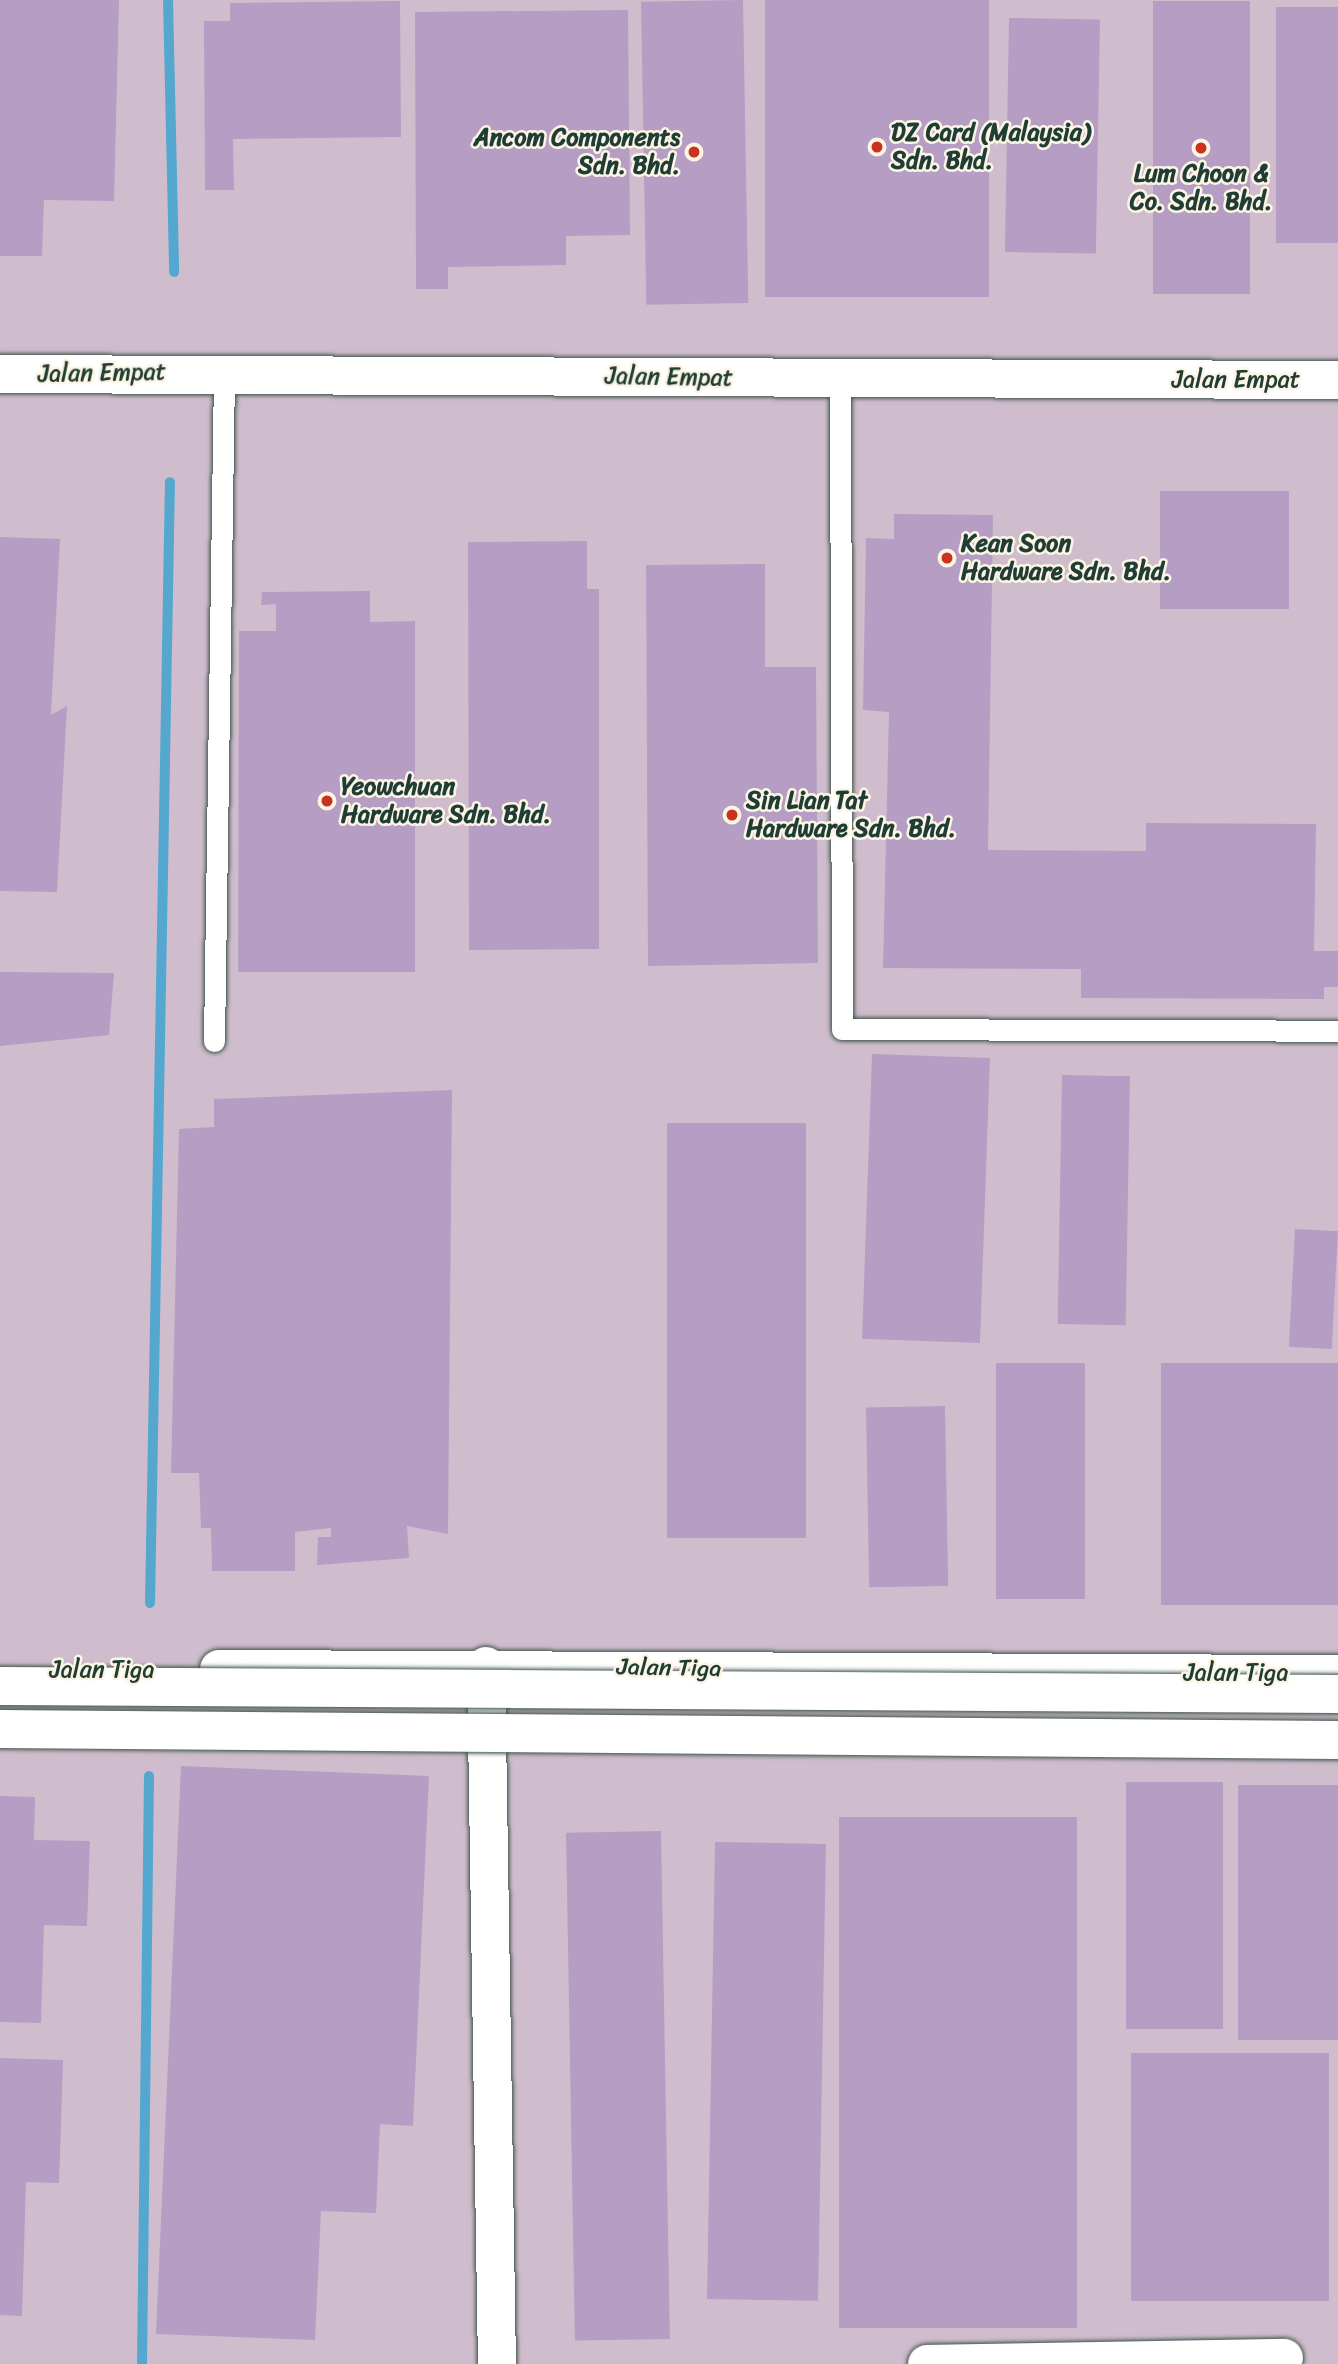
<!DOCTYPE html>
<html>
<head>
<meta charset="utf-8">
<style>
	body { margin:0 }
	#map { position:relative; width:1338px; height:2364px; overflow:hidden; background:#f4e2c6; font-family:Sriracha,sans-serif }
	div>[style] { position:absolute }
	[style*='--x'] { left:calc(var(--x)*1px); top:calc(var(--y)*1px); width:calc(var(--w)*1px); rotate:calc(var(--a)*1deg) }
	.industrial>* { inset:0; background:#cfbdce; transform-origin:0 0 }
	.stream>* { height:10px; margin:-5px; padding:0 5px; transform-origin:5px; border-radius:5px; background:#54a8d0 }
	.building>* { inset:0; background:#b69dc4; transform-origin:0 0 }
	.roads { filter:drop-shadow(0 0 2px #3f564a) drop-shadow(0 0 2px #3f564a) }
	.service>* { height:21px; margin:-10.5px; padding:0 10.5px; transform-origin:10.5px; border-radius:10.5px; background:#fff }
	.minor>* { height:38px; margin:-19px; padding:0 19px; transform-origin:19px; border-radius:19px; background:#fff }
	.bridges { filter:drop-shadow(0 0 2px #3f564a) drop-shadow(0 0 2px #3f564a) }
	.motorway-bridge>* { height:38px; margin:-19px; padding:0 19px; transform-origin:19px; border-radius:19px; background:#fff }
	.dots>* { width:19px; height:19px; translate:-50% -50%; box-sizing:border-box; border:4px solid #fcf5e5; border-radius:50% }
	span { translate:-50% -50%; white-space:nowrap; text-align:center; line-height:1.15; -webkit-text-stroke:5px #fcf5e5; paint-order:stroke }
	.poi-label { font-size:24px; color:#1f3d34; font-weight:700 }
	.left { translate:0 -50%; text-align:left }
	.right { translate:-100% -50%; text-align:right }
	.street-label { font-size:24px; color:#1f3d34 }
</style>
</head>
<body>
<div id="map">
	<div class="industrial">
		<i style="left:0;top:0;width:1338px;height:2364px"></i>
	</div>
	<div class="stream">
		<i style="--x:168;--y:0;--w:272;--a:88.7"></i>
		<i style="--x:150;--y:1603;--w:1121;--a:-88.98"></i>
		<i style="--x:142;--y:2364;--w:588;--a:-89.32"></i>
	</div>
	<div class="building">
		<i style="clip-path:polygon(0 0,119px 0,114px 201px,44px 200px,42px 256px,0 256px)"></i>
		<i style="left:743px;top:0;width:303px;height:102px;rotate:89deg"></i>
		<i style="left:765px;top:0;width:224px;height:297px"></i>
		<i style="clip-path:polygon(400px 1px,401px 137px,233px 139px,234px 190px,205px 190px,204px 21px,230px 21px,230px 3px)"></i>
		<i style="left:1250px;top:1px;width:293px;height:97px;rotate:90deg"></i>
		<i style="left:1276px;top:7px;width:62px;height:236px"></i>
		<i style="clip-path:polygon(628px 10px,630px 235px,566px 236px,566px 265px,448px 267px,448px 289px,416px 289px,415px 12px)"></i>
		<i style="left:1009px;top:18px;width:91px;height:234px;rotate:1deg"></i>
		<i style="left:1160px;top:491px;width:129px;height:118px"></i>
		<i style="clip-path:polygon(894px 514px,993px 515px,988px 850px,1146px 851px,1146px 823px,1316px 824px,1314px 951px,1338px 951px,1338px 987px,1324px 987px,1324px 999px,1081px 998px,1081px 969px,883px 968px,889px 712px,863px 710px,866px 538px,894px 539px)"></i>
		<i style="clip-path:polygon(0 537px,60px 539px,51px 715px,67px 706px,57px 892px,0 891px)"></i>
		<i style="clip-path:polygon(587px 541px,587px 589px,599px 589px,599px 949px,469px 950px,468px 542px)"></i>
		<i style="clip-path:polygon(765px 564px,765px 667px,816px 667px,818px 963px,648px 966px,646px 565px)"></i>
		<i style="clip-path:polygon(370px 591px,370px 622px,415px 621px,415px 972px,238px 972px,239px 631px,276px 631px,276px 604px,261px 605px,262px 592px)"></i>
		<i style="clip-path:polygon(0 972px,114px 973px,109px 1035px,0 1046px)"></i>
		<i style="left:872px;top:1054px;width:118px;height:285px;rotate:2deg"></i>
		<i style="left:1062px;top:1075px;width:68px;height:249px;rotate:1deg"></i>
		<i style="clip-path:polygon(452px 1090px,448px 1534px,407px 1526px,409px 1558px,317px 1565px,318px 1537px,331px 1537px,331px 1528px,295px 1532px,295px 1571px,212px 1571px,211px 1528px,201px 1528px,199px 1473px,171px 1473px,179px 1129px,214px 1127px,214px 1099px)"></i>
		<i style="left:667px;top:1123px;width:139px;height:415px"></i>
		<i style="left:1295px;top:1229px;width:43px;height:118px;rotate:3deg"></i>
		<i style="left:996px;top:1363px;width:89px;height:236px"></i>
		<i style="left:1161px;top:1363px;width:177px;height:242px"></i>
		<i style="left:945px;top:1406px;width:180px;height:79px;rotate:89deg"></i>
		<i style="clip-path:polygon(181px 1766px,429px 1776px,413px 2126px,380px 2124px,376px 2213px,321px 2211px,315px 2340px,156px 2334px)"></i>
		<i style="left:1223px;top:1782px;width:247px;height:97px;rotate:90deg"></i>
		<i style="left:1338px;top:1785px;width:255px;height:100px;rotate:90deg"></i>
		<i style="clip-path:polygon(0 1796px,35px 1797px,34px 1840px,90px 1841px,87px 1926px,44px 1925px,41px 2023px,0 2022px)"></i>
		<i style="left:1077px;top:1817px;width:511px;height:238px;rotate:90deg"></i>
		<i style="left:661px;top:1831px;width:508px;height:95px;rotate:89deg"></i>
		<i style="left:715px;top:1842px;width:111px;height:457px;rotate:1deg"></i>
		<i style="left:1329px;top:2053px;width:248px;height:198px;rotate:90deg"></i>
		<i style="clip-path:polygon(0 2058px,63px 2060px,59px 2183px,26px 2182px,22px 2316px,0 2315px)"></i>
	</div>
	<div class="roads">
		<div class="service">
			<i style="--x:840;--y:379;--w:650;--a:89.82"></i>
			<i style="--x:842;--y:1029;--w:496;--a:0.2"></i>
			<i style="--x:214;--y:1041;--w:669;--a:-89.14"></i>
		</div>
		<div class="minor">
			<i style="--x:0;--y:374;--w:1338;--a:0.26"></i>
			<i style="--x:486;--y:1666;--w:698;--a:89.1"></i>
			<i style="--x:219;--y:1669;--w:1119;--a:0.26"></i>
			<i style="--x:927;--y:2364;--w:357;--a:-1"></i>
		</div>
	</div>
	<div class="bridges">
		<div class="motorway-bridge">
			<i style="--x:0;--y:1686;--w:1338;--a:0.34"></i>
			<i style="--x:0;--y:1729;--w:1338;--a:0.47"></i>
		</div>
	</div>
	<div class="dots">
		<i style="left:877px;top:147px;background:#c8321e"></i>
		<i style="left:1201px;top:148px;background:#c8321e"></i>
		<i style="left:694px;top:152px;background:#c8321e"></i>
		<i style="left:947px;top:558px;background:#c8321e"></i>
		<i style="left:327px;top:801px;background:#c8321e"></i>
		<i style="left:732px;top:815px;background:#c8321e"></i>
	</div>
	<div class="poi-label">
		<span class="left" style="left:891px;top:147px">DZ Card (Malaysia)<br>Sdn. Bhd.</span>
		<span class="right" style="left:680px;top:152px">Ancom Components<br>Sdn. Bhd.</span>
		<span style="left:1201px;top:188px">Lum Choon &amp;<br>Co. Sdn. Bhd.</span>
		<span class="left" style="left:961px;top:558px">Kean Soon<br>Hardware Sdn. Bhd.</span>
		<span class="left" style="left:341px;top:801px">Yeowchuan<br>Hardware Sdn. Bhd.</span>
		<span class="left" style="left:746px;top:815px">Sin Lian Tat<br>Hardware Sdn. Bhd.</span>
	</div>
	<div class="street-label">
		<span style="left:102px;top:373px;rotate:-1deg">Jalan Empat</span>
		<span style="left:669px;top:377px;rotate:1deg">Jalan Empat</span>
		<span style="left:1236px;top:380px">Jalan Empat</span>
		<span style="left:669px;top:1668px;rotate:1deg">Jalan Tiga</span>
		<span style="left:102px;top:1670px">Jalan Tiga</span>
		<span style="left:1236px;top:1673px">Jalan Tiga</span>
	</div>
</div>
</body>
</html>
